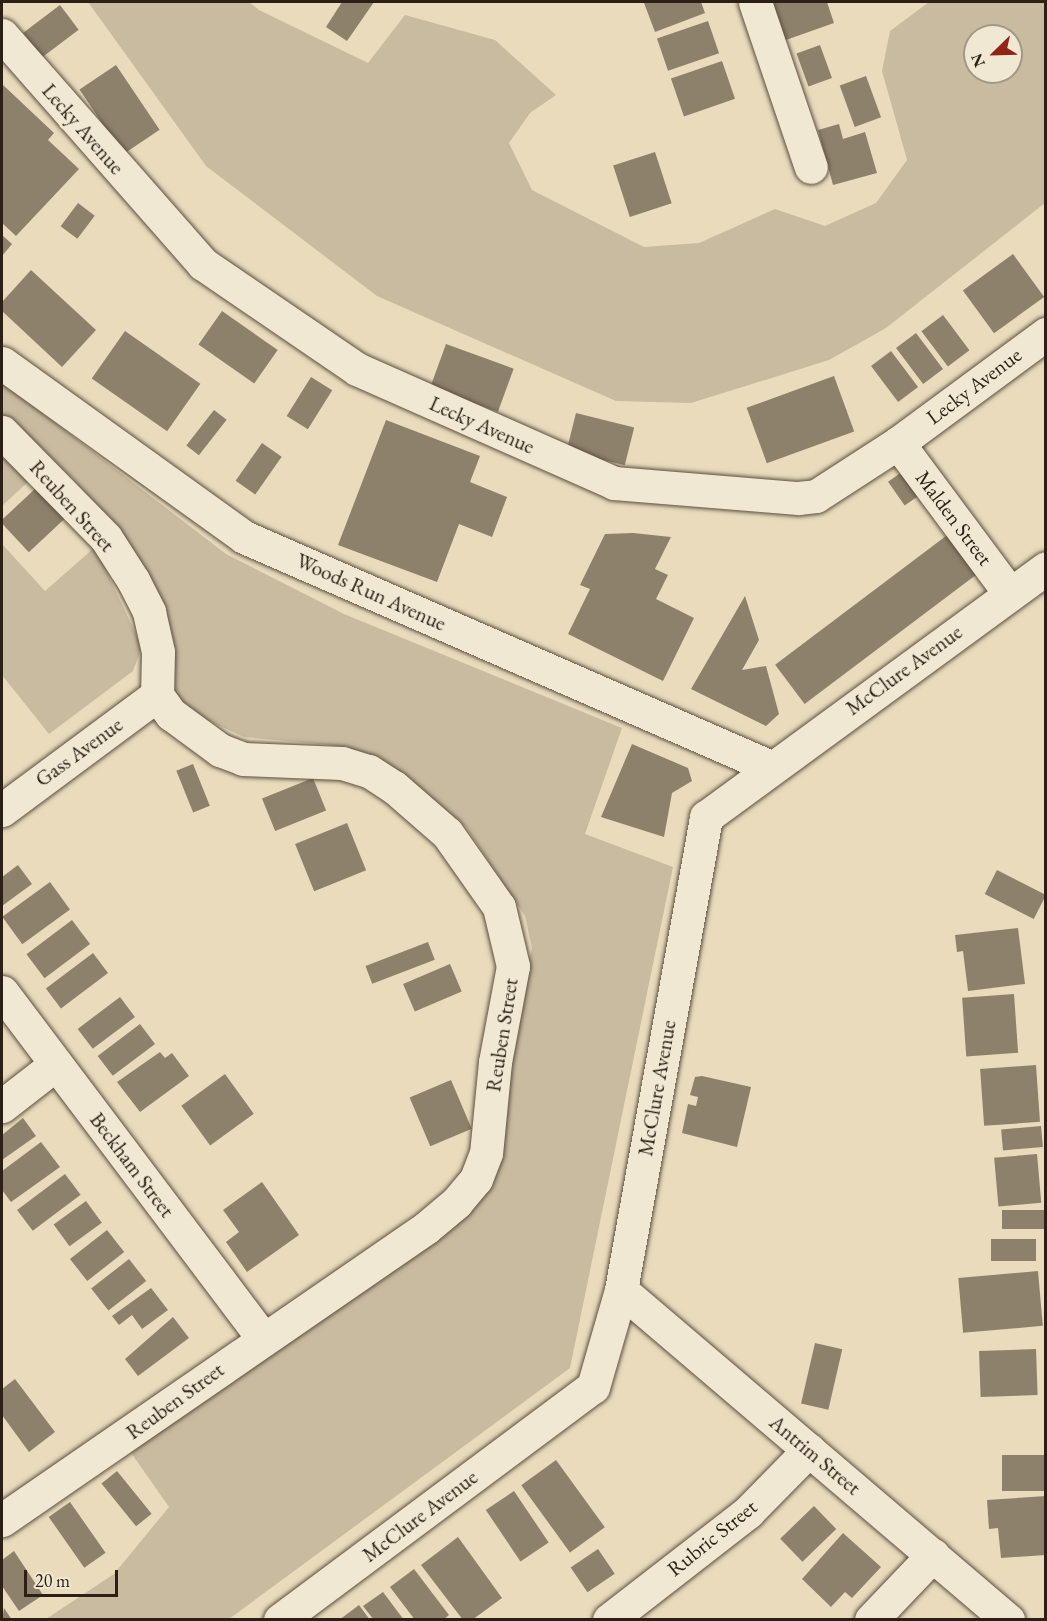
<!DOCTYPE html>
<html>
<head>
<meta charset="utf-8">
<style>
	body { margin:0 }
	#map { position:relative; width:1047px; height:1621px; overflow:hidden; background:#e9dbbc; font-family:"EB Garamond",serif }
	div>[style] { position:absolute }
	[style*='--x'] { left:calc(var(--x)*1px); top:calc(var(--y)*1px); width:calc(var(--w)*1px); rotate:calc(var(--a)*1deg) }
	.green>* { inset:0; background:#c9bba0 }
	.building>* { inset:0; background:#8e816c; transform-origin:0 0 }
	.roads { filter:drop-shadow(0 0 2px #5b4f40) drop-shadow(0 0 2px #5b4f40) }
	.minor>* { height:33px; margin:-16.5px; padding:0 16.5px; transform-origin:16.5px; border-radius:16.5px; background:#f1e8d3 }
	span { translate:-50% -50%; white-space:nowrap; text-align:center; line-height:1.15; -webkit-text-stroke:6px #f1e8d3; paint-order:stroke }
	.street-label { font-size:21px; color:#2c2016 }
	.frame { position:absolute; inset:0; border:3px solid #2c2016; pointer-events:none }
	.north { position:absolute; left:963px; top:24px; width:60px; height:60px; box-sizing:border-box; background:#f1e8d3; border:2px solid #a29887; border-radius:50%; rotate:247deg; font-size:16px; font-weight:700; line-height:24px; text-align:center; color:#2c2016 }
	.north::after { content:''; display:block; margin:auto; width:21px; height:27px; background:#8f2418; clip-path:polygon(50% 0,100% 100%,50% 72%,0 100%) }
	.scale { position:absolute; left:24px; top:1570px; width:94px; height:27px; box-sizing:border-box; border:3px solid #2c2016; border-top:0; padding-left:8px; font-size:18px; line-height:21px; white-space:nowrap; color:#2c2016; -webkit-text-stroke:4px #f1e8d3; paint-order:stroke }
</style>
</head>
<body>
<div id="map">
	<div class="green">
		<i style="clip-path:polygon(evenodd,88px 2px,249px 2px,259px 10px,368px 63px,405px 15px,495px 40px,556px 95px,530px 113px,509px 143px,532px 190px,644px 247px,699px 243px,775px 209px,825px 226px,876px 203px,907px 160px,882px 71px,890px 31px,929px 2px,1045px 2px,1045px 203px,886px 328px,829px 360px,691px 403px,616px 401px,377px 296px,206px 166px,88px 2px,975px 36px,1011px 36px,1011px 72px,975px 72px,975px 36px)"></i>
		<i style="clip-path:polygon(2px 382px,226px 554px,344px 614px,622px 728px,585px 834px,673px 867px,570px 1368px,229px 1619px,46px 1619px,114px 1574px,169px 1507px,127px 1447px,456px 1219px,502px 1084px,532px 948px,525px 916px,466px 827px,417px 785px,377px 763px,332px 745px,244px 737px,188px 711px,175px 698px,174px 666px,161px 606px,134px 550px,74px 480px,2px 414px)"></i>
		<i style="clip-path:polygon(2px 452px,31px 479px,2px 506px)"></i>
		<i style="clip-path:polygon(2px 544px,45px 591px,95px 547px,142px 647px,133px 671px,49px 734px,2px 675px)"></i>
	</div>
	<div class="building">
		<i style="clip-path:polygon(342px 2px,374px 2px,347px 41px,326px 27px)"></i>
		<i style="clip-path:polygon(648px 2px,701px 2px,705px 13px,655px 32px,644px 3px)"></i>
		<i style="clip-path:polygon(770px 2px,827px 2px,834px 23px,783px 41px)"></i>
		<i style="left:60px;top:5px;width:31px;height:46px;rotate:53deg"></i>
		<i style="left:708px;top:21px;width:34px;height:54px;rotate:71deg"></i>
		<i style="left:820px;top:45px;width:35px;height:25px;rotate:70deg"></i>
		<i style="left:722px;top:61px;width:40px;height:54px;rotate:71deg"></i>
		<i style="left:116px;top:65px;width:78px;height:44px;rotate:56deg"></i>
		<i style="left:866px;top:76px;width:44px;height:28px;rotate:70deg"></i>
		<i style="clip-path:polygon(2px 84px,54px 133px,48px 140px,79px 169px,16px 236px,2px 223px)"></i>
		<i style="clip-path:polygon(839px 124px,843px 139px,865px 132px,877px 173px,833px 185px,818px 130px)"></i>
		<i style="left:655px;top:152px;width:54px;height:44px;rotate:72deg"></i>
		<i style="left:78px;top:203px;width:21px;height:29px;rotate:37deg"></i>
		<i style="clip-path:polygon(2px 235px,12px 244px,2px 256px)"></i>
		<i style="left:1013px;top:254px;width:53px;height:62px;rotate:54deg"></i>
		<i style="clip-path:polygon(31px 270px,96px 330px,62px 367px,2px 311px,2px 302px)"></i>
		<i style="left:222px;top:311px;width:68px;height:41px;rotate:35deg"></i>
		<i style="left:943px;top:315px;width:44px;height:27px;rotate:53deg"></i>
		<i style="left:125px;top:331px;width:92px;height:58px;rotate:35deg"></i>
		<i style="left:916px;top:333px;width:45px;height:25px;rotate:53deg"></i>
		<i style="left:446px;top:344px;width:72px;height:46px;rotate:20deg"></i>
		<i style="left:891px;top:351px;width:45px;height:25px;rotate:53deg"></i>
		<i style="left:834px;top:376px;width:59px;height:93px;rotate:70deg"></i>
		<i style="left:311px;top:377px;width:25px;height:46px;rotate:32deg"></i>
		<i style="left:214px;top:410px;width:16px;height:45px;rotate:38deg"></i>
		<i style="left:576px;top:413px;width:60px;height:39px;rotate:14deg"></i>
		<i style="clip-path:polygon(386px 420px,480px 456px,470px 482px,507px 497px,492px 537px,459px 524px,437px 582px,338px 545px)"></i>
		<i style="left:262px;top:443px;width:24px;height:46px;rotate:35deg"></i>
		<i style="left:902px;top:472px;width:29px;height:17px;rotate:55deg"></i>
		<i style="left:36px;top:488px;width:42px;height:49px;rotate:47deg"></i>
		<i style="clip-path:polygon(633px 533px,671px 537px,655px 569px,668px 575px,656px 599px,694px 618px,663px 681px,568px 634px,590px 589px,580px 585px,605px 534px)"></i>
		<i style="left:950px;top:533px;width:49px;height:219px;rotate:53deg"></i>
		<i style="clip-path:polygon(745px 596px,759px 640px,742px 670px,766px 666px,779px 714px,766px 726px,691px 689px)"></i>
		<i style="clip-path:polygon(632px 744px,688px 768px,692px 781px,672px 793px,664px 837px,601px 817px)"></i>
		<i style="left:193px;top:764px;width:45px;height:18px;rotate:68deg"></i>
		<i style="left:313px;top:778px;width:35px;height:55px;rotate:68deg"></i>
		<i style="left:347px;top:823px;width:51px;height:56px;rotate:68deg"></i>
		<i style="clip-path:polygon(18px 865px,32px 884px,2px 906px,2px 877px)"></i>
		<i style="left:997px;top:870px;width:55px;height:27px;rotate:27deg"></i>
		<i style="left:50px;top:882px;width:34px;height:59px;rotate:54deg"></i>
		<i style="left:72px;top:920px;width:30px;height:57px;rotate:53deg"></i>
		<i style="clip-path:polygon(1018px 928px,1025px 984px,968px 991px,963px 951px,957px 952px,955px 935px)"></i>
		<i style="left:428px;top:942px;width:19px;height:67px;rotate:69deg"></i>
		<i style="left:93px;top:953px;width:25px;height:59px;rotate:53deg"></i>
		<i style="left:450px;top:964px;width:30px;height:51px;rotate:67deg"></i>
		<i style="left:1014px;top:994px;width:59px;height:52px;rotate:86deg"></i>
		<i style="left:120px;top:997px;width:25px;height:53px;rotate:53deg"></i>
		<i style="left:140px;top:1024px;width:25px;height:53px;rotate:53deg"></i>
		<i style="clip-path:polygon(160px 1052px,165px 1058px,172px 1053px,189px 1076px,140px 1112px,117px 1082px)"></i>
		<i style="left:1036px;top:1065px;width:57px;height:56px;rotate:86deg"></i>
		<i style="left:225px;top:1074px;width:49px;height:54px;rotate:54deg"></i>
		<i style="clip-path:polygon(702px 1076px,751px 1087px,737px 1147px,682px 1133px,688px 1104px,696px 1106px,698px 1097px,690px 1095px,695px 1077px)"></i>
		<i style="left:451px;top:1080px;width:53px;height:45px;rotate:67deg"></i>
		<i style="clip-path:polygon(23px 1118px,36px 1136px,2px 1160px,2px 1135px)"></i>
		<i style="left:1041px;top:1126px;width:21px;height:40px;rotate:85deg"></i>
		<i style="clip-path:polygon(41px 1142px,60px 1167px,11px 1202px,2px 1190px,2px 1171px)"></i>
		<i style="left:1037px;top:1154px;width:49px;height:43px;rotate:85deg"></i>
		<i style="left:65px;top:1174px;width:26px;height:60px;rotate:53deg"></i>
		<i style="clip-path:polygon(262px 1182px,299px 1235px,247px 1272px,226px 1242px,239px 1232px,223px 1210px)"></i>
		<i style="left:86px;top:1201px;width:27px;height:40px;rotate:54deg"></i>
		<i style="left:1046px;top:1210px;width:19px;height:44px;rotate:90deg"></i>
		<i style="left:107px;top:1230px;width:28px;height:47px;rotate:52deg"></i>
		<i style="left:1036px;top:1239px;width:22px;height:45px;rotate:90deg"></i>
		<i style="left:129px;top:1259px;width:28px;height:48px;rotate:52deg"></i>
		<i style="left:1038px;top:1271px;width:55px;height:80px;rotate:85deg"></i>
		<i style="clip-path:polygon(151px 1288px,168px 1310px,142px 1329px,132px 1315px,119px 1325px,112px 1316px)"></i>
		<i style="clip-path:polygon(173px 1317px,189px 1338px,138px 1376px,125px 1359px)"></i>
		<i style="left:815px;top:1343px;width:28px;height:62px;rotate:13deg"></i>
		<i style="left:1036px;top:1349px;width:46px;height:57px;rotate:88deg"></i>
		<i style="clip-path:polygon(15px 1379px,55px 1432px,29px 1452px,2px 1415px,2px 1389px)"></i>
		<i style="left:1046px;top:1455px;width:36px;height:44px;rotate:90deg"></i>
		<i style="left:556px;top:1460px;width:83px;height:43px;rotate:54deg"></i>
		<i style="left:117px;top:1471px;width:55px;height:20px;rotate:51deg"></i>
		<i style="left:514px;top:1491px;width:62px;height:34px;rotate:56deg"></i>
		<i style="clip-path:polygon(1046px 1496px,1046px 1555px,1001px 1558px,998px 1528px,989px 1529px,987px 1500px)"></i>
		<i style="left:70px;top:1502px;width:62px;height:26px;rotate:55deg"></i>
		<i style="left:814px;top:1506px;width:32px;height:47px;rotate:46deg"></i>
		<i style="clip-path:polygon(843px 1533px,881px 1567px,852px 1598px,845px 1592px,831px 1607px,802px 1579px)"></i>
		<i style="clip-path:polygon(458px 1537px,502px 1598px,472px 1620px,463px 1620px,421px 1565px)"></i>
		<i style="left:598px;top:1549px;width:30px;height:33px;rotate:56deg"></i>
		<i style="clip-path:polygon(14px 1551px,43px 1595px,19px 1611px,2px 1586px,2px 1560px)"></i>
		<i style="clip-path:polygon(414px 1569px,449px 1615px,443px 1620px,415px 1620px,390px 1587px)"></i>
		<i style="clip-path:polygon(383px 1592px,404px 1620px,374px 1620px,363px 1606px)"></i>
		<i style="clip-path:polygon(359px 1605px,370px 1620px,339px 1620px)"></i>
		<i style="clip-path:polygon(4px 1608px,12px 1620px,2px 1620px)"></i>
	</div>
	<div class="roads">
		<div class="minor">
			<i style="--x:755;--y:2;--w:174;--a:71.3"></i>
			<i style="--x:2;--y:35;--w:305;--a:48.7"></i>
			<i style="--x:203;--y:264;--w:186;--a:34.3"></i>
			<i style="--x:357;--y:369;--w:281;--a:23.9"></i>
			<i style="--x:614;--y:483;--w:185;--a:4.7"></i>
			<i style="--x:798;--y:498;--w:18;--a:-6"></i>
			<i style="--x:816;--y:496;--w:98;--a:-32.9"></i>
			<i style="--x:898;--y:443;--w:184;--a:-36.4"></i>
			<i style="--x:2;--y:363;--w:298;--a:35.7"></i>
			<i style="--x:244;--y:537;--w:575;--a:23.58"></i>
			<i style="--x:2;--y:432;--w:148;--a:45.5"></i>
			<i style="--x:106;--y:538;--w:50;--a:57.3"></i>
			<i style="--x:133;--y:580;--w:36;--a:63"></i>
			<i style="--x:149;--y:612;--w:41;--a:77.3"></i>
			<i style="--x:158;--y:652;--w:43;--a:91.3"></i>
			<i style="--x:157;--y:695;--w:24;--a:54"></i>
			<i style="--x:171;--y:714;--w:61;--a:36.3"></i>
			<i style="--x:220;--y:750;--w:25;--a:21"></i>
			<i style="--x:243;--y:759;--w:99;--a:2.3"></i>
			<i style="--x:342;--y:763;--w:28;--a:17"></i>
			<i style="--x:369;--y:771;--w:30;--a:33"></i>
			<i style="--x:394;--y:787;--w:70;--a:41"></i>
			<i style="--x:447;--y:833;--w:90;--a:54.9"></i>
			<i style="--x:499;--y:907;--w:61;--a:76.7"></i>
			<i style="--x:513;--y:966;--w:98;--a:100.6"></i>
			<i style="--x:495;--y:1062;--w:91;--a:95.6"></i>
			<i style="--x:486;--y:1153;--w:28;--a:111"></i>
			<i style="--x:476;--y:1179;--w:30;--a:130"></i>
			<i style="--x:457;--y:1202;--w:40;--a:140"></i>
			<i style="--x:426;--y:1228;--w:515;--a:145.45"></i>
			<i style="--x:898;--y:443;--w:188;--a:53.4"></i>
			<i style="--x:2;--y:810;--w:193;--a:-36.6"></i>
			<i style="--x:2;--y:992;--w:433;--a:53"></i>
			<i style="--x:2;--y:1106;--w:68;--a:-37.9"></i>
			<i style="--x:621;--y:1290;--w:509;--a:40.45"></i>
			<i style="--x:280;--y:1620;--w:390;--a:-36.7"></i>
			<i style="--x:593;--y:1387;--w:101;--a:-73.9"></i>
			<i style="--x:621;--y:1290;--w:481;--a:-79.8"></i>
			<i style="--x:706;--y:817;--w:421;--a:-36.2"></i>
			<i style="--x:609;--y:1620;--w:176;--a:-37.8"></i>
			<i style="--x:748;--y:1512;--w:87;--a:-45.5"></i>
			<i style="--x:871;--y:1620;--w:90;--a:-46.4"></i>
		</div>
	</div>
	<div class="street-label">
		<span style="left:83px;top:129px;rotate:49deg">Lecky Avenue</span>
		<span style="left:974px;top:386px;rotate:-37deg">Lecky Avenue</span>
		<span style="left:482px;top:425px;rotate:24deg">Lecky Avenue</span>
		<span style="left:72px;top:506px;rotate:48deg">Reuben Street</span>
		<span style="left:954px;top:518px;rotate:53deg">Malden Street</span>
		<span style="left:371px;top:592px;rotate:24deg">Woods Run Avenue</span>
		<span style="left:904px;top:670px;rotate:-36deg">McClure Avenue</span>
		<span style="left:79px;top:752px;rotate:-36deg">Gass Avenue</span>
		<span style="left:502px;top:1035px;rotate:-81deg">Reuben Street</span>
		<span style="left:657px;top:1088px;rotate:-80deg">McClure Avenue</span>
		<span style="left:132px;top:1165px;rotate:53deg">Beckham Street</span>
		<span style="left:175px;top:1401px;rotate:-36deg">Reuben Street</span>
		<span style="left:815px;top:1455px;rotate:40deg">Antrim Street</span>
		<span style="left:420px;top:1516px;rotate:-37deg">McClure Avenue</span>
		<span style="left:712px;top:1538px;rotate:-39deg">Rubric Street</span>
	</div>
	<div class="frame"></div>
	<div class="north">N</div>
	<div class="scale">20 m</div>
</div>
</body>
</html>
